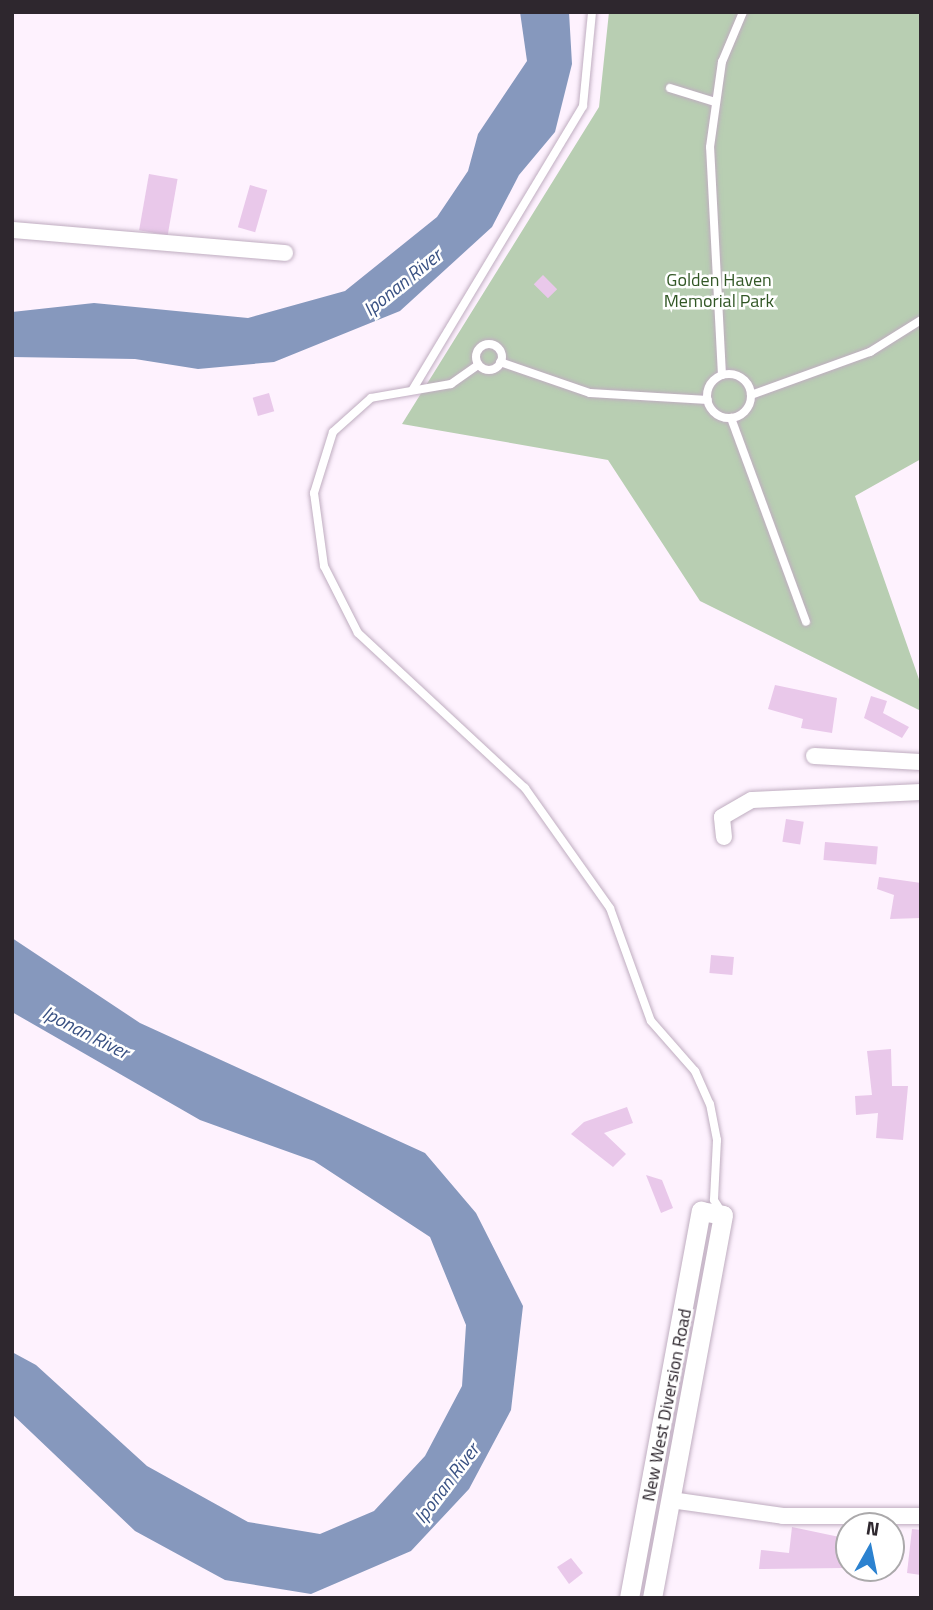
<!DOCTYPE html>
<html>
<head>
<meta charset="utf-8">
<style>
	body { margin:0 }
	#map { position:relative; width:933px; height:1610px; overflow:hidden; background:#fef2fe; font-family:"Titillium Web",sans-serif }
	div>[style] { position:absolute }
	[style*='--x'] { left:calc(var(--x)*1px); top:calc(var(--y)*1px); width:calc(var(--w)*1px); rotate:calc(var(--a)*1deg) }
	.green>* { inset:0; background:#b8ceb2 }
	.water>* { inset:0; background:#8698bd }
	.building>* { inset:0; background:#e9c8ea; transform-origin:0 0 }
	.roads { filter:drop-shadow(0 0 2px #bfadc0) drop-shadow(0 0 2px #bfadc0) }
	.service>* { height:8px; margin:-4px; padding:0 4px; transform-origin:4px; border-radius:4px; background:#fff }
	.service>.ring { margin:-4px; padding:0; box-sizing:content-box; background:none; border:8px solid #fff; border-radius:50% }
	.minor>* { height:16px; margin:-8px; padding:0 8px; transform-origin:8px; border-radius:8px; background:#fff }
	.tertiary>* { height:19px; margin:-9.5px; padding:0 9.5px; transform-origin:9.5px; border-radius:9.5px; background:#fff }
	span { translate:-50% -50%; white-space:nowrap; text-align:center; line-height:1.15; -webkit-text-stroke:5px #fff; paint-order:stroke }
	.park-label { font-size:18px; color:#325726 }
	.street-label { font-size:18px; color:#2e272e }
	.water-label { font-size:19px; color:#395183; font-style:italic }
	.frame { position:absolute; inset:0; border:14px solid #2e272e; pointer-events:none }
	.north { position:absolute; left:835px; top:1512px; width:70px; height:70px; box-sizing:border-box; background:#fff; border:2px solid #aba9ab; border-radius:50%; rotate:9deg; font-size:19px; font-weight:700; line-height:28px; text-align:center; color:#2e272e }
	.north::after { content:''; display:block; margin:auto; width:24px; height:32px; background:#2c82d0; clip-path:polygon(50% 0,100% 100%,50% 72%,0 100%) }
</style>
</head>
<body>
<div id="map">
	<div class="green">
		<i style="clip-path:polygon(609px 12px,921px 12px,921px 459px,855px 496px,921px 685px,921px 711px,700px 601px,608px 460px,402px 424px,599px 107px)"></i>
	</div>
	<div class="water">
		<i style="clip-path:polygon(520px 12px,569px 12px,572px 64px,555px 132px,519px 175px,492px 227px,400px 311px,274px 362px,198px 369px,135px 359px,12px 357px,12px 312px,94px 303px,248px 318px,345px 291px,437px 217px,468px 171px,478px 134px,527px 61px)"></i>
		<i style="clip-path:polygon(12px 938px,140px 1023px,425px 1153px,476px 1213px,523px 1306px,511px 1410px,469px 1489px,411px 1551px,311px 1594px,225px 1580px,135px 1531px,12px 1414px,12px 1352px,36px 1365px,147px 1466px,248px 1522px,320px 1534px,374px 1511px,425px 1456px,462px 1386px,466px 1325px,430px 1237px,314px 1161px,200px 1120px,12px 1012px)"></i>
	</div>
	<div class="building">
		<i style="left:149px;top:174px;width:29px;height:57px;rotate:10deg"></i>
		<i style="left:250px;top:185px;width:18px;height:44px;rotate:16deg"></i>
		<i style="left:543px;top:275px;width:20px;height:13px;rotate:45deg"></i>
		<i style="left:269px;top:393px;width:19px;height:17px;rotate:74deg"></i>
		<i style="clip-path:polygon(775px 685px,837px 698px,832px 733px,801px 728px,803px 719px,768px 709px)"></i>
		<i style="clip-path:polygon(871px 696px,887px 701px,883px 713px,909px 727px,902px 738px,864px 718px)"></i>
		<i style="left:786px;top:819px;width:18px;height:23px;rotate:9deg"></i>
		<i style="left:825px;top:842px;width:53px;height:18px;rotate:5deg"></i>
		<i style="clip-path:polygon(879px 877px,921px 883px,921px 918px,890px 919px,894px 895px,877px 889px)"></i>
		<i style="left:711px;top:955px;width:23px;height:18px;rotate:5deg"></i>
		<i style="clip-path:polygon(891px 1049px,892px 1086px,908px 1086px,903px 1140px,876px 1138px,878px 1113px,856px 1115px,855px 1096px,872px 1095px,867px 1051px)"></i>
		<i style="clip-path:polygon(627px 1107px,633px 1123px,604px 1133px,626px 1154px,613px 1167px,571px 1134px,584px 1122px)"></i>
		<i style="clip-path:polygon(646px 1175px,662px 1180px,673px 1208px,661px 1213px)"></i>
		<i style="clip-path:polygon(792px 1527px,849px 1539px,843px 1568px,759px 1569px,761px 1550px,789px 1553px)"></i>
		<i style="clip-path:polygon(912px 1529px,921px 1530px,921px 1575px,907px 1573px)"></i>
		<i style="clip-path:polygon(571px 1558px,583px 1573px,569px 1584px,557px 1567px)"></i>
	</div>
	<div class="roads">
		<div class="service">
			<i style="--x:670;--y:88;--w:47;--a:17.3"></i>
			<i class="ring" style="left:476px;top:344px;width:18px;height:18px"></i>
			<i style="--x:500;--y:362;--w:95;--a:19"></i>
			<i style="--x:590;--y:393;--w:118;--a:3.4"></i>
			<i style="--x:478;--y:365;--w:33;--a:145"></i>
			<i style="--x:451;--y:384;--w:81;--a:170.1"></i>
			<i style="--x:371;--y:398;--w:51;--a:138.2"></i>
			<i style="--x:333;--y:432;--w:64;--a:107.3"></i>
			<i style="--x:314;--y:493;--w:74;--a:82.2"></i>
			<i style="--x:324;--y:566;--w:75;--a:63.1"></i>
			<i style="--x:358;--y:633;--w:228;--a:42.9"></i>
			<i style="--x:525;--y:788;--w:147;--a:54.7"></i>
			<i style="--x:610;--y:908;--w:120;--a:70.1"></i>
			<i style="--x:651;--y:1021;--w:67;--a:48.7"></i>
			<i style="--x:695;--y:1071;--w:36;--a:66"></i>
			<i style="--x:710;--y:1104;--w:37;--a:79"></i>
			<i style="--x:717;--y:1140;--w:60;--a:92.9"></i>
			<i style="--x:714;--y:1200;--w:15;--a:58"></i>
			<i class="ring" style="left:707px;top:374px;width:36px;height:36px"></i>
			<i style="--x:722;--y:375;--w:228;--a:-93"></i>
			<i style="--x:710;--y:147;--w:86;--a:-82"></i>
			<i style="--x:722;--y:62;--w:54;--a:-67.2"></i>
			<i style="--x:413;--y:389;--w:330;--a:-59"></i>
			<i style="--x:583;--y:106;--w:94;--a:-84.5"></i>
			<i style="--x:751;--y:395;--w:127;--a:-19.9"></i>
			<i style="--x:870;--y:352;--w:60;--a:-32.1"></i>
			<i style="--x:731;--y:418;--w:217;--a:69.8"></i>
		</div>
		<div class="minor">
			<i style="--x:12;--y:230;--w:274;--a:4.8"></i>
			<i style="--x:814;--y:756;--w:107;--a:3.2"></i>
			<i style="--x:724;--y:837;--w:20;--a:-96"></i>
			<i style="--x:722;--y:817;--w:34;--a:-30"></i>
			<i style="--x:752;--y:800;--w:169;--a:-2.7"></i>
			<i style="--x:671;--y:1500;--w:113;--a:8.1"></i>
			<i style="--x:783;--y:1516;--w:138;--a:0"></i>
		</div>
		<div class="tertiary">
			<i style="--x:629;--y:1598;--w:394;--a:-79.5"></i>
			<i style="--x:701;--y:1211;--w:22;--a:10"></i>
			<i style="--x:723;--y:1215;--w:390;--a:100.5"></i>
		</div>
	</div>
	<div class="park-label">
		<span style="left:719px;top:291px">Golden Haven<br>Memorial Park</span>
	</div>
	<div class="street-label">
		<span style="left:667px;top:1405px;rotate:-79deg">New West Diversion Road</span>
	</div>
	<div class="water-label">
		<span style="left:402px;top:282px;rotate:-39deg">Iponan River</span>
		<span style="left:86px;top:1032px;rotate:27deg">Iponan River</span>
		<span style="left:446px;top:1483px;rotate:-53deg">Iponan River</span>
	</div>
	<div class="frame"></div>
	<div class="north">N</div>
</div>
</body>
</html>
